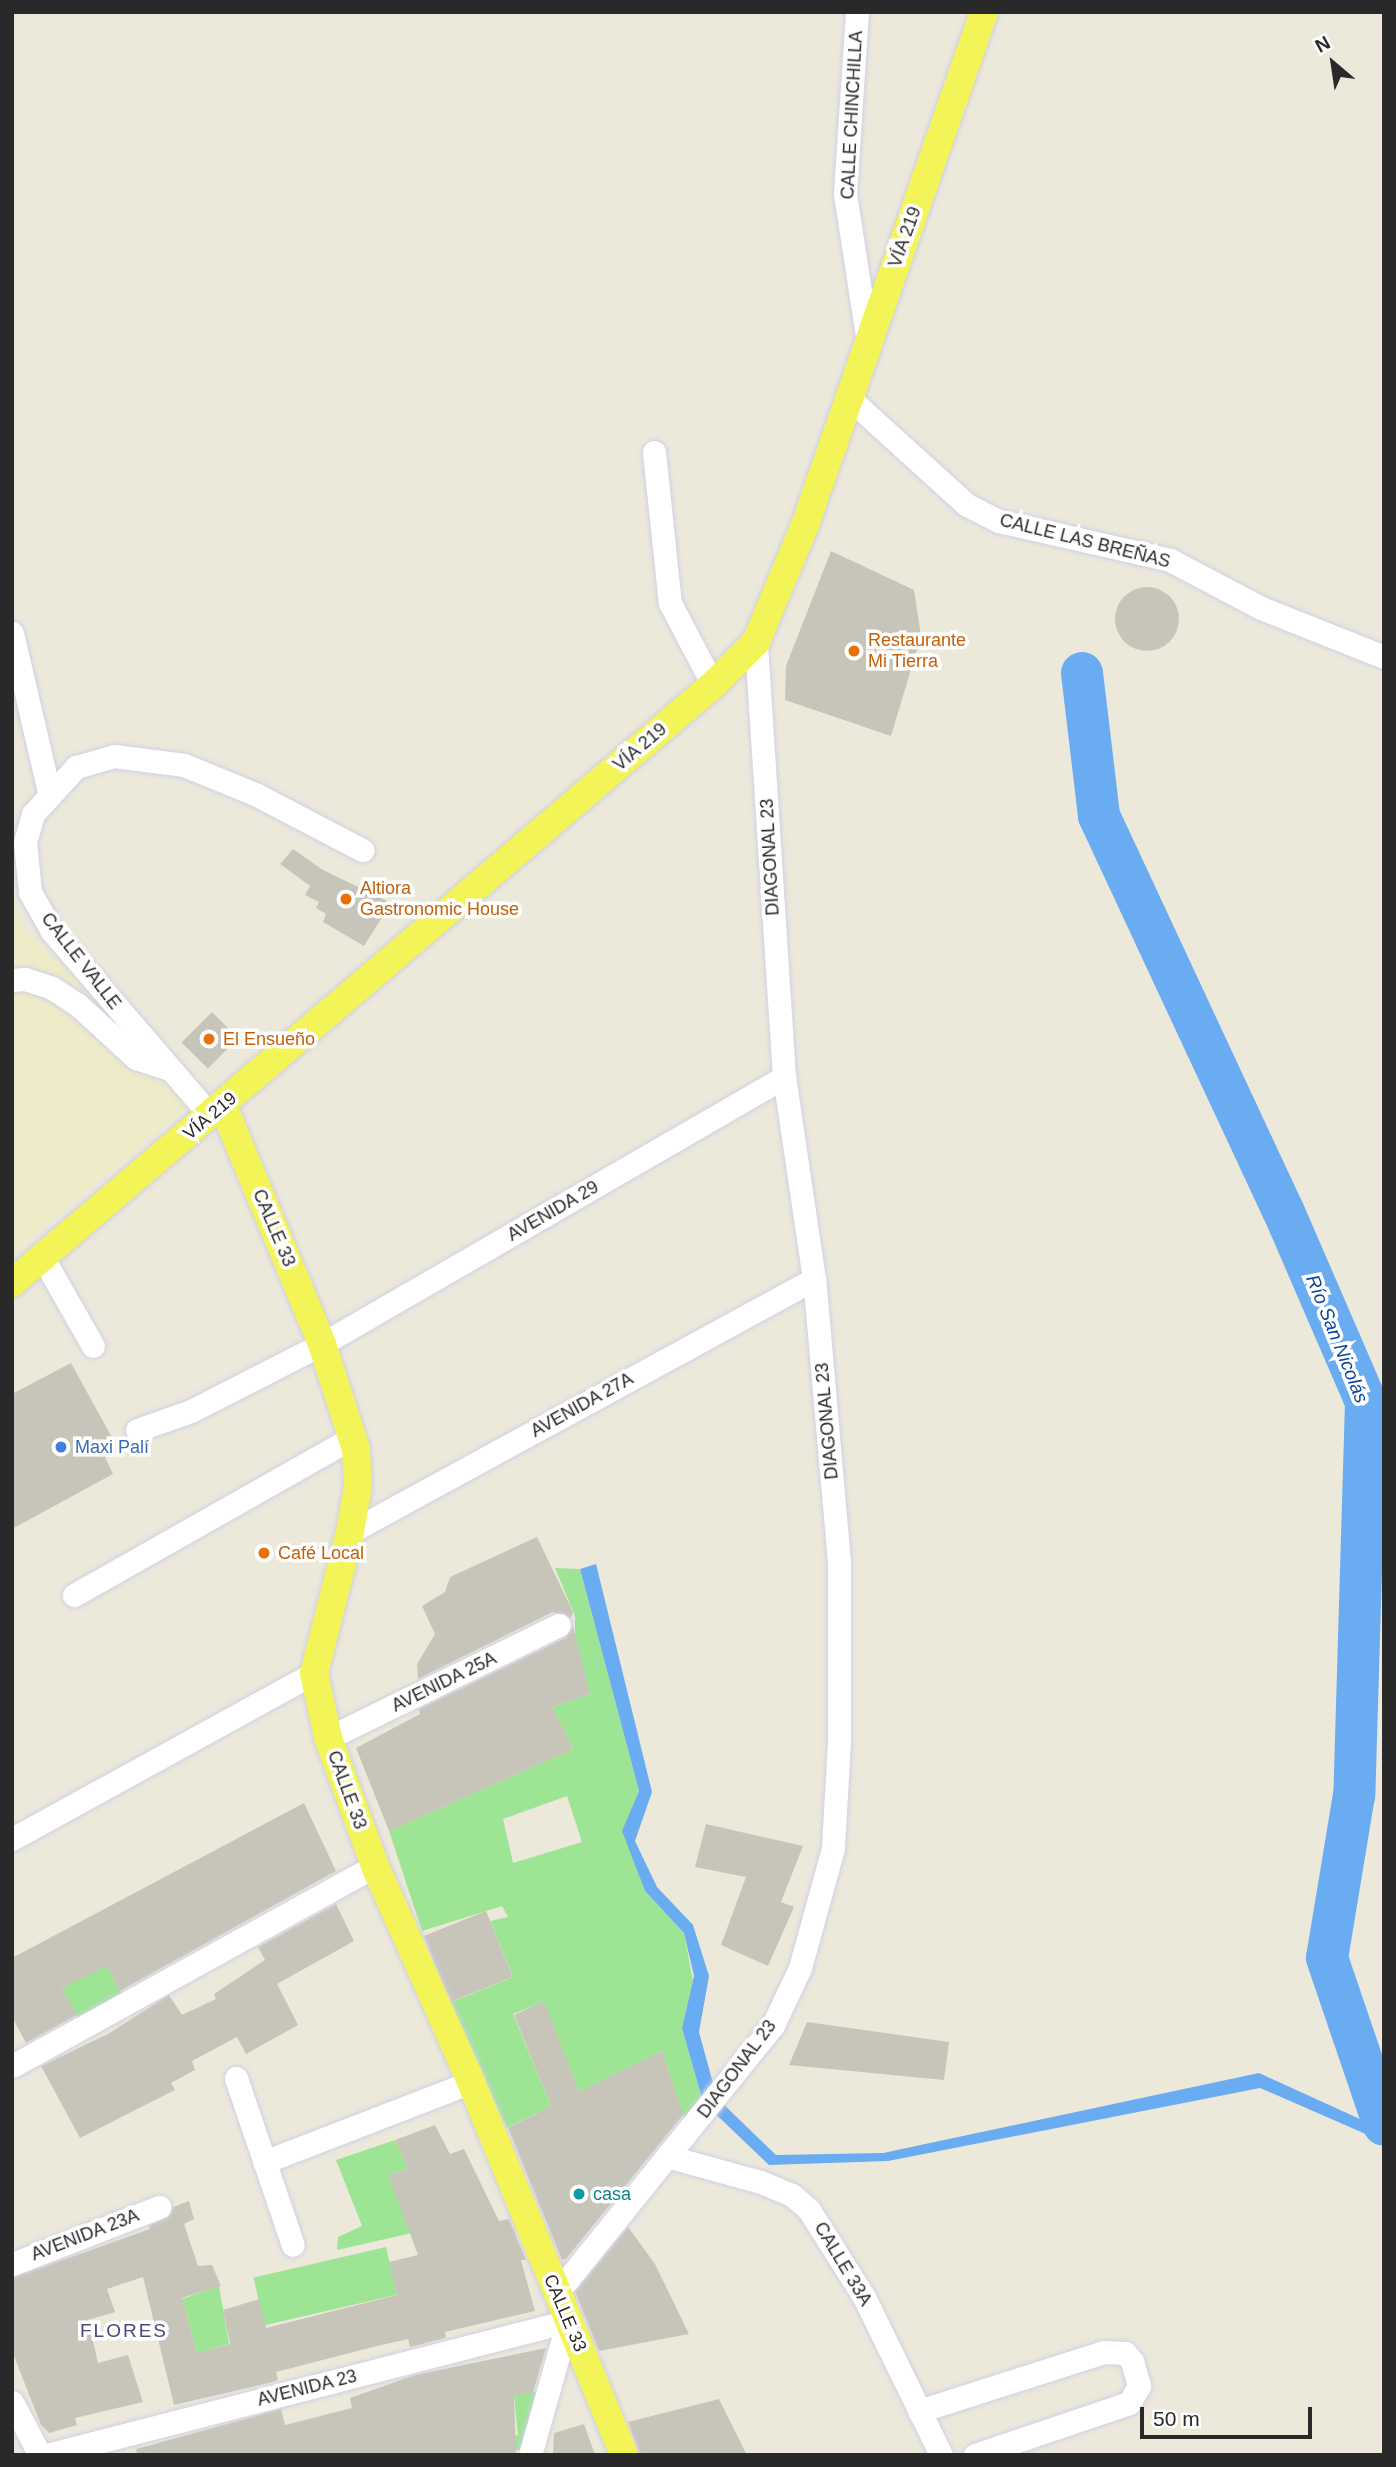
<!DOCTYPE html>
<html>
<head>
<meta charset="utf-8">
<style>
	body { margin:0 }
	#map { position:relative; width:1396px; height:2467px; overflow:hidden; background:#ece9db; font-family:Arial,sans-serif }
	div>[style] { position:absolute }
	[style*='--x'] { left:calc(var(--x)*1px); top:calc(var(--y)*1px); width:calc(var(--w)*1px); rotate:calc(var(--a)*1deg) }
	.education>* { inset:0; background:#eeebc9 }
	.green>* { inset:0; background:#9de595; transform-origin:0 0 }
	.water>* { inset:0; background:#6aacf2 }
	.river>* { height:42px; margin:-21px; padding:0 21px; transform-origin:21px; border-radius:21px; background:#6aacf2 }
	.building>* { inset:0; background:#c7c5ba; transform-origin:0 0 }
	.round { border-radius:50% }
	.roads { filter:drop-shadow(0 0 2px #d1d0e3) drop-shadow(0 0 2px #d1d0e3) }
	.minor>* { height:23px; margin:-11.5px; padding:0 11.5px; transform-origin:11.5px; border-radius:11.5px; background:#fff }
	.major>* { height:28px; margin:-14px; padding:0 14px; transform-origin:14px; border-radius:14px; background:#f3f457 }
	.dots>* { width:19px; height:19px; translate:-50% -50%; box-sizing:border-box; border:4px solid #fff; border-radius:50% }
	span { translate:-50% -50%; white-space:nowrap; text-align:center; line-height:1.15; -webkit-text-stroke:7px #fff; paint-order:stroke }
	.street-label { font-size:18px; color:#292929 }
	.food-label { font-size:18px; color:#c56008 }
	.left { translate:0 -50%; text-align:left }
	.shop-label { font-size:18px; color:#366cbe }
	.culture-label { font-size:18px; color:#0d838f }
	.water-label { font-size:19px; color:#09469d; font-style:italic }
	.neighbourhood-label { font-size:19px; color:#4c497b; letter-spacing:2px }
	.frame { position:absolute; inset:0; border:14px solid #292929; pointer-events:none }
	.north { position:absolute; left:1298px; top:28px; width:70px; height:70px; -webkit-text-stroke:5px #fff; paint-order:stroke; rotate:331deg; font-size:19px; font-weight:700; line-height:28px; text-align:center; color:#292929 }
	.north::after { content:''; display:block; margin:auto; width:24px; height:32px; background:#292929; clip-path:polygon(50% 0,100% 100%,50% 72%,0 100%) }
	.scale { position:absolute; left:1140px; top:2407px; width:172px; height:32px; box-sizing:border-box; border:4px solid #292929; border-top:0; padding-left:9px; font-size:21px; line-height:24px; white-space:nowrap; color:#292929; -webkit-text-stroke:5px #fff; paint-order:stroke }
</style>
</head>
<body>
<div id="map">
	<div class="education">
		<i style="clip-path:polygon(12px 902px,28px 934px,85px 985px,189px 1106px,12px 1253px)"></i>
	</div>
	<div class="green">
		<i style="clip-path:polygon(evenodd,555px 1568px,580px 1569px,639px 1791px,623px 1831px,645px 1891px,684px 1933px,693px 1981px,682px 2028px,703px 2102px,685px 2123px,662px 2051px,579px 2092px,543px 2002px,513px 2014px,551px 2106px,507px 2128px,449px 2003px,513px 1977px,490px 1921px,508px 1917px,502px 1906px,422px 1931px,389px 1831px,573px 1749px,552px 1707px,590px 1694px,575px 1643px,575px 1616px,555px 1568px,567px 1796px,582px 1842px,513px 1863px,503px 1819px,567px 1796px)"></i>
		<i style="clip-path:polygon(39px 1944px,107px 1966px,124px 1998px,79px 2020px)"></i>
		<i style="clip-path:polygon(395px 2140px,408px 2168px,388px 2175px,434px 2228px,337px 2250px,338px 2237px,362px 2226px,336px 2160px)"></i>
		<i style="left:386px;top:2247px;width:49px;height:136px;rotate:77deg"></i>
		<i style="clip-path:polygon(219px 2286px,229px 2344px,197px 2353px,182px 2299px)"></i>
		<i style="clip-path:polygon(537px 2392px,522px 2450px,505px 2450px,500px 2438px,518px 2435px,514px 2395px)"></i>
	</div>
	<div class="water">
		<i style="clip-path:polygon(596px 1564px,652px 1792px,635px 1841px,657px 1887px,693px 1925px,709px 1976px,699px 2032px,717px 2098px,776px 2155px,883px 2153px,1259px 2073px,1384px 2130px,1384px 2142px,1260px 2088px,888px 2161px,769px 2165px,703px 2102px,682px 2028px,694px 1976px,684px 1933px,645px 1891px,622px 1831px,639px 1791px,580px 1569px)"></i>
	</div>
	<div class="river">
		<i style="--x:1082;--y:673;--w:144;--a:83.2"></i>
		<i style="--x:1099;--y:816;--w:435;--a:65"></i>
		<i style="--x:1283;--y:1210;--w:209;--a:66.6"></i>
		<i style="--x:1366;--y:1402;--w:393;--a:91.7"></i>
		<i style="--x:1354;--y:1795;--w:165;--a:99.4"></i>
		<i style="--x:1327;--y:1958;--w:176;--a:71.2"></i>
	</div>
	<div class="building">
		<i style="clip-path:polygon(831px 551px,914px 590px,921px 636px,891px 736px,785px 700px,786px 666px)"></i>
		<i class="round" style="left:1115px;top:587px;width:64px;height:64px"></i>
		<i style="clip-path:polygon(293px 849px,323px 870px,391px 903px,364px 946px,323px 922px,326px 914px,316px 908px,319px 902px,305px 895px,310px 886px,280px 864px)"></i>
		<i style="left:212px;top:1012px;width:37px;height:43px;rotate:45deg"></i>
		<i style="clip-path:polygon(71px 1363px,115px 1443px,102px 1451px,113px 1474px,12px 1529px,12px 1394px)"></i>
		<i style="clip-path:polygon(537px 1537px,573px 1612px,571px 1618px,553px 1612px,418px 1679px,417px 1664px,435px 1634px,422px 1606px,445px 1592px,450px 1577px)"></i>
		<i style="clip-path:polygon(573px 1626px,590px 1694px,552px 1707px,573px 1749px,389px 1831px,356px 1748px,420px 1714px,419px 1709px,565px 1638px)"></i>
		<i style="clip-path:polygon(304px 1803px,336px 1871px,120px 1991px,107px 1966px,62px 1988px,77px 2015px,26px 2043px,12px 2017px,12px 1958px)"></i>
		<i style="clip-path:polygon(706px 1824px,803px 1846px,781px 1902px,794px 1907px,768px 1966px,721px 1945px,746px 1877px,695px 1867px)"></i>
		<i style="clip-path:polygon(336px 1904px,354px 1941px,277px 1984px,298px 2025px,246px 2054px,237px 2037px,192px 2061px,195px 2070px,171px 2083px,175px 2090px,80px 2138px,41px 2066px,108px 2034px,169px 1995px,182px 2015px,216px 1999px,214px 1994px,265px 1960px,258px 1947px)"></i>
		<i style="left:486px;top:1911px;width:71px;height:67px;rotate:68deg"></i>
		<i style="clip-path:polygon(544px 2001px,579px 2092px,662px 2051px,683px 2115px,566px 2259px,562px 2260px,508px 2128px,551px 2106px,514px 2015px)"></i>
		<i style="clip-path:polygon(807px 2022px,949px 2042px,944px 2080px,789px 2065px)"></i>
		<i style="clip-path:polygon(435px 2125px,450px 2154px,464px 2149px,499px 2221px,509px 2219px,526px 2260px,521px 2260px,535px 2311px,445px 2332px,446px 2338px,410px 2347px,408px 2339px,377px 2346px,276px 2372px,278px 2380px,273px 2382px,174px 2405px,143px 2277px,107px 2289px,115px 2312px,88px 2320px,98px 2363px,128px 2355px,143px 2402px,75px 2418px,77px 2425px,49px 2433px,41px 2425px,12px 2351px,12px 2278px,150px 2229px,149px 2226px,169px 2216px,173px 2207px,189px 2201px,194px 2219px,184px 2224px,198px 2266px,212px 2265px,221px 2286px,182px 2298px,197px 2353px,230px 2344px,223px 2310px,259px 2299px,266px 2328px,397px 2295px,389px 2262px,418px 2255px,388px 2175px,408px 2168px,395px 2140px)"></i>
		<i style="clip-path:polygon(628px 2227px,655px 2264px,689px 2334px,599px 2351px,575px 2292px)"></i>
		<i style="clip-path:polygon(546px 2348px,533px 2393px,514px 2395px,516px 2455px,137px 2455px,136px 2449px,281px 2409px,285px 2425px,352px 2408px,350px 2398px,415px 2375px)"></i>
		<i style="clip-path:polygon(719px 2399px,747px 2455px,640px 2455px,628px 2422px)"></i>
		<i style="clip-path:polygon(584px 2424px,595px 2455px,553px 2455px,554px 2433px)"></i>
	</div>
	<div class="roads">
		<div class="minor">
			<i style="--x:857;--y:12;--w:182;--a:93.8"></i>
			<i style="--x:845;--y:194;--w:150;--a:81.2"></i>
			<i style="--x:850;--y:399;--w:158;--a:42.2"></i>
			<i style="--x:967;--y:505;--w:36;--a:27"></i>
			<i style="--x:999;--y:521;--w:175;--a:12.8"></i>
			<i style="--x:1170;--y:560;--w:103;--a:27.8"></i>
			<i style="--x:1261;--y:608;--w:132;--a:21.7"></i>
			<i style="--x:654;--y:452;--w:152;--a:84"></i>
			<i style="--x:670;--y:603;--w:93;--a:62.3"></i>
			<i style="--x:12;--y:633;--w:163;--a:76.9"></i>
			<i style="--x:12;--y:980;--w:13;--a:-4"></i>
			<i style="--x:25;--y:979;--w:28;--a:18"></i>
			<i style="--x:52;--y:988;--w:30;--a:33"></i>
			<i style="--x:77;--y:1004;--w:80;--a:42.5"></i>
			<i style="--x:136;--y:1058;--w:33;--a:18"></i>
			<i style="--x:211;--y:1116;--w:244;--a:-130.7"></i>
			<i style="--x:52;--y:931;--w:45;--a:-119.4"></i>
			<i style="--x:30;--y:892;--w:50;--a:-95.7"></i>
			<i style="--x:25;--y:842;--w:29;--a:-74"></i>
			<i style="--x:33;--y:814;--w:64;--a:-47.5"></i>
			<i style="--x:76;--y:767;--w:40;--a:-16"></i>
			<i style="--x:114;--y:756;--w:71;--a:7.3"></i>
			<i style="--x:184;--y:765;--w:79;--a:22.3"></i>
			<i style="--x:257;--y:795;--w:119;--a:27.6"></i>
			<i style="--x:43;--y:1258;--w:101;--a:60.4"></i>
			<i style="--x:137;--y:1430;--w:57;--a:-19.4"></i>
			<i style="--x:191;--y:1411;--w:147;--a:-27.1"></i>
			<i style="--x:322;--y:1344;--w:534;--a:-30.02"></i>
			<i style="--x:350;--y:1532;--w:528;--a:-28.6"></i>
			<i style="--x:74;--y:1595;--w:319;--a:-29.5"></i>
			<i style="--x:328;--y:1738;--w:257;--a:-26.1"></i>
			<i style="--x:12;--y:1839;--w:345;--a:-28.8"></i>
			<i style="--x:14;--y:2065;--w:412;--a:-28.9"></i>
			<i style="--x:236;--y:2078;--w:176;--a:71.2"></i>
			<i style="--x:670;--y:2157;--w:94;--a:15.4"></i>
			<i style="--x:761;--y:2182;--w:34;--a:23"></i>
			<i style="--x:792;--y:2195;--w:23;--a:41"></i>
			<i style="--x:809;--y:2210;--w:103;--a:57.7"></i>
			<i style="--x:864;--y:2297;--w:176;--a:64"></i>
			<i style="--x:264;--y:2162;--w:222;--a:-21.1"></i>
			<i style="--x:12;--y:2264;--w:158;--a:-21.2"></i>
			<i style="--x:556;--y:2294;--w:346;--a:-51.1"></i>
			<i style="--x:773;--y:2025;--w:63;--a:-64.7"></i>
			<i style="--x:800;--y:1968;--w:124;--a:-74.6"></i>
			<i style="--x:833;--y:1848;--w:107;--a:-86.8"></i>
			<i style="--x:839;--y:1741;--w:179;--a:-90"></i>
			<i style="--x:839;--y:1562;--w:284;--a:-95"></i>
			<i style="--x:814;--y:1279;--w:204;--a:-98.4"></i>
			<i style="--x:784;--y:1077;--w:436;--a:-93.7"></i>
			<i style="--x:12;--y:2402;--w:60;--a:62.2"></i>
			<i style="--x:919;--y:2411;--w:194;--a:-17.7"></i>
			<i style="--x:1104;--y:2352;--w:21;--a:3"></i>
			<i style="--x:1125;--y:2353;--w:11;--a:49"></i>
			<i style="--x:1132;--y:2361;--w:26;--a:74"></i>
			<i style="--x:1139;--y:2386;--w:20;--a:120"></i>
			<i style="--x:1129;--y:2403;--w:163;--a:161.3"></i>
			<i style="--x:47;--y:2455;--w:538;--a:-14.42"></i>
			<i style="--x:530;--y:2455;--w:139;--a:-74.2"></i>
		</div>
		<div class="major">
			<i style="--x:223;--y:1106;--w:258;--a:67.4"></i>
			<i style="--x:322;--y:1344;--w:110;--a:72.1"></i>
			<i style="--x:356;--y:1449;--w:37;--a:87"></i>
			<i style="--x:358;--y:1486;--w:47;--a:99.9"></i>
			<i style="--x:350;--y:1532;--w:146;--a:104.3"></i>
			<i style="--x:314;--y:1673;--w:66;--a:77.8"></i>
			<i style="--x:328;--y:1738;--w:136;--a:69.8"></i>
			<i style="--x:375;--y:1866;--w:236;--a:66"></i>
			<i style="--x:471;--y:2082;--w:403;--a:67.7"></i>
			<i style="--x:12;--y:1283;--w:921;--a:-40.47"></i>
			<i style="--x:713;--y:685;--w:61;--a:-45"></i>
			<i style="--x:756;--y:642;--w:127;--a:-67.3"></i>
			<i style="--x:805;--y:525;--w:543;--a:-70.76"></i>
		</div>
	</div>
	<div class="dots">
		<i style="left:854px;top:651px;background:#e8710a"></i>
		<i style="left:346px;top:899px;background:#e8710a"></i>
		<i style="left:209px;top:1039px;background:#e8710a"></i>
		<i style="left:61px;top:1447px;background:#3f7fe0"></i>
		<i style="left:264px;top:1553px;background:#e8710a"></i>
		<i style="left:579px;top:2194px;background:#0f9aa8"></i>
	</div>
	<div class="street-label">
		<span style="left:852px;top:115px;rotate:-87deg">CALLE CHINCHILLA</span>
		<span style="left:905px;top:237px;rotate:-70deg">VÍA 219</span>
		<span style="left:1085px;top:541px;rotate:14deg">CALLE LAS BREÑAS</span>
		<span style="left:640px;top:747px;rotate:-40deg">VÍA 219</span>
		<span style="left:770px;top:857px;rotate:-93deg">DIAGONAL 23</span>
		<span style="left:81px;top:961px;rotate:52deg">CALLE VALLE</span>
		<span style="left:210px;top:1116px;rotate:-40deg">VÍA 219</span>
		<span style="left:553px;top:1211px;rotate:-30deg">AVENIDA 29</span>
		<span style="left:274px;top:1228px;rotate:67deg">CALLE 33</span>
		<span style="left:582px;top:1405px;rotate:-29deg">AVENIDA 27A</span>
		<span style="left:827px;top:1421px;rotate:-95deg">DIAGONAL 23</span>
		<span style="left:444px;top:1682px;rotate:-26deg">AVENIDA 25A</span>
		<span style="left:347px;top:1790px;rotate:70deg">CALLE 33</span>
		<span style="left:737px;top:2069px;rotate:-53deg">DIAGONAL 23</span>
		<span style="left:85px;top:2235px;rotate:-21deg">AVENIDA 23A</span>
		<span style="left:843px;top:2264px;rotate:59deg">CALLE 33A</span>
		<span style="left:565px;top:2313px;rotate:67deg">CALLE 33</span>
		<span style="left:307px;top:2388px;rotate:-14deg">AVENIDA 23</span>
	</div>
	<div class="food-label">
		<span class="left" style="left:868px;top:651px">Restaurante<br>Mi Tierra</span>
		<span class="left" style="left:360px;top:899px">Altiora<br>Gastronomic House</span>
		<span class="left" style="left:223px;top:1039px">El Ensueño</span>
		<span class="left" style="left:278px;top:1553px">Café Local</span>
	</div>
	<div class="shop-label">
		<span class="left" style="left:75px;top:1447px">Maxi Palí</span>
	</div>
	<div class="culture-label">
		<span class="left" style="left:593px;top:2194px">casa</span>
	</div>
	<div class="water-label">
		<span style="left:1337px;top:1339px;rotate:68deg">Río San Nicolás</span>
	</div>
	<div class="neighbourhood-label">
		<span style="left:124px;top:2331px">FLORES</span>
	</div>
	<div class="frame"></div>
	<div class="north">N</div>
	<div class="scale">50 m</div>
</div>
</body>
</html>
